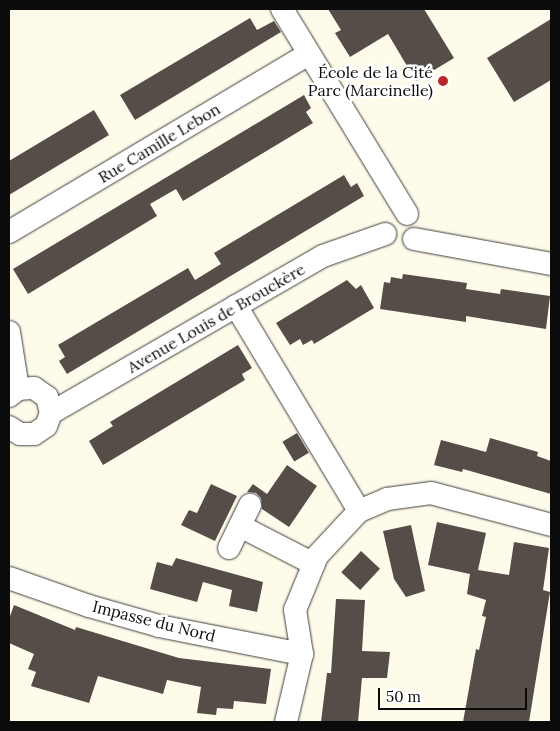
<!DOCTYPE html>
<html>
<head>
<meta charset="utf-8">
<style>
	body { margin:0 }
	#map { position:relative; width:560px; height:731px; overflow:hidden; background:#fffbea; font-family:Lora,serif }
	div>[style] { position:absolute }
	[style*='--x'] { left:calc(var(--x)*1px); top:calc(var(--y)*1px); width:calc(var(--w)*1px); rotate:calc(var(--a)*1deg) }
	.building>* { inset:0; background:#544d48; transform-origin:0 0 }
	.roads { filter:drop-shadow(0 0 1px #3e3e3e) drop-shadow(0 0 1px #3e3e3e) }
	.street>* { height:22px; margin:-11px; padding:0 11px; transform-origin:11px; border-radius:11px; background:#fff }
	.dots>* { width:14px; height:14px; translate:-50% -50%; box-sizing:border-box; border:2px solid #fff; border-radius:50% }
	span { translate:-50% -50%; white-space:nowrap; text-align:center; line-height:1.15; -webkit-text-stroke:5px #fff; paint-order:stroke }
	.poi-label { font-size:16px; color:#0b0b0b }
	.right { translate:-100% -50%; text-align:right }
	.street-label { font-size:16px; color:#0b0b0b }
	.frame { position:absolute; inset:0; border:10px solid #0b0b0b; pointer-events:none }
	.scale { position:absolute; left:378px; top:688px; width:149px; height:22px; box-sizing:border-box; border:2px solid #0b0b0b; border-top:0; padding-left:6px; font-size:15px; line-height:18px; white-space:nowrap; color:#0b0b0b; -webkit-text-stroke:4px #fff; paint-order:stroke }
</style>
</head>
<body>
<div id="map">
	<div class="building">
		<i style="clip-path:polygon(328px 9px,424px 9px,454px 58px,416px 81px,388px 34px,350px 57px,335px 33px,341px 30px)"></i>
		<i style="clip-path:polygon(250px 18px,257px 30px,274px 21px,281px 32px,135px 120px,120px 95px)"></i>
		<i style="clip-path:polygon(551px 19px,551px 80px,514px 102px,487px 58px)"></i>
		<i style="clip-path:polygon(304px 95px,311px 108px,306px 112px,313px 123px,183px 201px,176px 189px,150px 204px,157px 216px,28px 294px,13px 269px)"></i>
		<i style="clip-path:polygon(94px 110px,109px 135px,9px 195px,9px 161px)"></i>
		<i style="clip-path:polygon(344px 175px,351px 187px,357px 183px,364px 196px,67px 374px,59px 361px,65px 357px,58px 345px,188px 268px,195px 280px,221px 264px,214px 253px)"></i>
		<i style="clip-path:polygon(403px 274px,467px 283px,466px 289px,500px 294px,501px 289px,550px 296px,546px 329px,466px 316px,466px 322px,380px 309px,384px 282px,390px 283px,391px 277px,402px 279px)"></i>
		<i style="clip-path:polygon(347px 280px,356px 289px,361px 285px,374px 308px,314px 344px,312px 340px,303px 345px,300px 339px,290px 345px,276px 323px)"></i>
		<i style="clip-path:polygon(238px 345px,252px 368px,242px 374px,245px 380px,103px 465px,89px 441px,113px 426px,110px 422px)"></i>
		<i style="left:297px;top:433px;width:23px;height:17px;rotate:59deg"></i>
		<i style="clip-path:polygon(490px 438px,538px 452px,537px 456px,551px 461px,551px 494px,463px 469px,462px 472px,434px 465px,441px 440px,486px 452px)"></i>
		<i style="clip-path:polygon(287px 465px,317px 486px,289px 527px,262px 509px,261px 498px,256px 493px,247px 492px,253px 484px,267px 494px)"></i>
		<i style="clip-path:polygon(211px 484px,237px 496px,215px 541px,181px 525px,189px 510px,197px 513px)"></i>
		<i style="clip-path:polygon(437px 522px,486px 533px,478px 570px,509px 575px,514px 542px,549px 548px,543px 590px,550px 592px,529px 722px,463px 722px,476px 649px,479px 650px,486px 617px,482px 616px,486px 600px,467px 594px,470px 574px,428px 565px)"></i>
		<i style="clip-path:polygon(411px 525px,425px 591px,406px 597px,394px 579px,383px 531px)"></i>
		<i style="left:361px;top:551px;width:26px;height:29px;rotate:43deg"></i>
		<i style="clip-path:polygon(176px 558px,263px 582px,257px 612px,229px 606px,232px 590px,203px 582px,197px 602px,150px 589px,157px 562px,172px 566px)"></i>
		<i style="clip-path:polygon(336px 599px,365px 600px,362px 651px,390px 652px,387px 678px,362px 678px,358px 722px,321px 722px,327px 673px,331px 673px)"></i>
		<i style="clip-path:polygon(14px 605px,75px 630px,76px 627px,179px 658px,271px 669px,266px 704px,234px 701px,233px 709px,217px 708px,216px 715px,197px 713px,201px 687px,167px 680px,163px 694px,98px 676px,89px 703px,31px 686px,36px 672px,28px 669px,34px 654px,9px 643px,9px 619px)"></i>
	</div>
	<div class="roads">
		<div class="street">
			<i style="--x:282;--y:9;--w:240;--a:58.6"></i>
			<i style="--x:9;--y:232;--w:349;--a:-30.7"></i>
			<i style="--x:414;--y:239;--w:139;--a:10.3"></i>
			<i style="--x:236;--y:306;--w:239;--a:59"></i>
			<i style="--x:9;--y:332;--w:58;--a:81"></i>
			<i style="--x:9;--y:396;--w:11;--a:-38"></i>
			<i style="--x:18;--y:389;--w:16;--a:-4"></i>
			<i style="--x:34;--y:388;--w:16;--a:35"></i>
			<i style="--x:47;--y:397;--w:16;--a:76"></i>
			<i style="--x:51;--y:413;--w:14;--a:111"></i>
			<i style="--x:46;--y:426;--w:14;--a:146"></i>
			<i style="--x:34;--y:434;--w:14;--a:180"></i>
			<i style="--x:20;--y:434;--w:13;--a:-148"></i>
			<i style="--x:51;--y:413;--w:314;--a:-30"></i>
			<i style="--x:323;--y:256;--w:66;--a:-19.5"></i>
			<i style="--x:240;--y:526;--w:83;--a:27.2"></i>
			<i style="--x:229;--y:548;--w:48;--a:-64"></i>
			<i style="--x:9;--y:578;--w:85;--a:19.3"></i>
			<i style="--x:89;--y:606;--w:73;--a:15.9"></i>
			<i style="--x:159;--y:626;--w:146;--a:11.1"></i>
			<i style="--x:286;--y:722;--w:70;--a:-76.8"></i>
			<i style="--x:302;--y:654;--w:45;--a:-99"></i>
			<i style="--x:295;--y:610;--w:58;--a:-67.8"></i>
			<i style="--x:317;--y:556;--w:62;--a:-47"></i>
			<i style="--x:359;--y:511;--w:30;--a:-23"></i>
			<i style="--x:387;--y:499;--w:44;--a:-7.8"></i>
			<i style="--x:431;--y:493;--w:124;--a:14.9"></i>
		</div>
	</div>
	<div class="dots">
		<i style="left:443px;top:81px;background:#b82729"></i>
	</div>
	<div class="poi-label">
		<span class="right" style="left:433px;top:81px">École de la Cité<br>Parc (Marcinelle)</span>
	</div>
	<div class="street-label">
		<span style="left:159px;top:143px;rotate:-31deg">Rue Camille Lebon</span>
		<span style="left:216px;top:318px;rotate:-30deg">Avenue Louis de Brouckère</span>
		<span style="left:154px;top:621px;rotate:14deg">Impasse du Nord</span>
	</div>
	<div class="frame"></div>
	<div class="scale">50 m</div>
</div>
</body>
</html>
